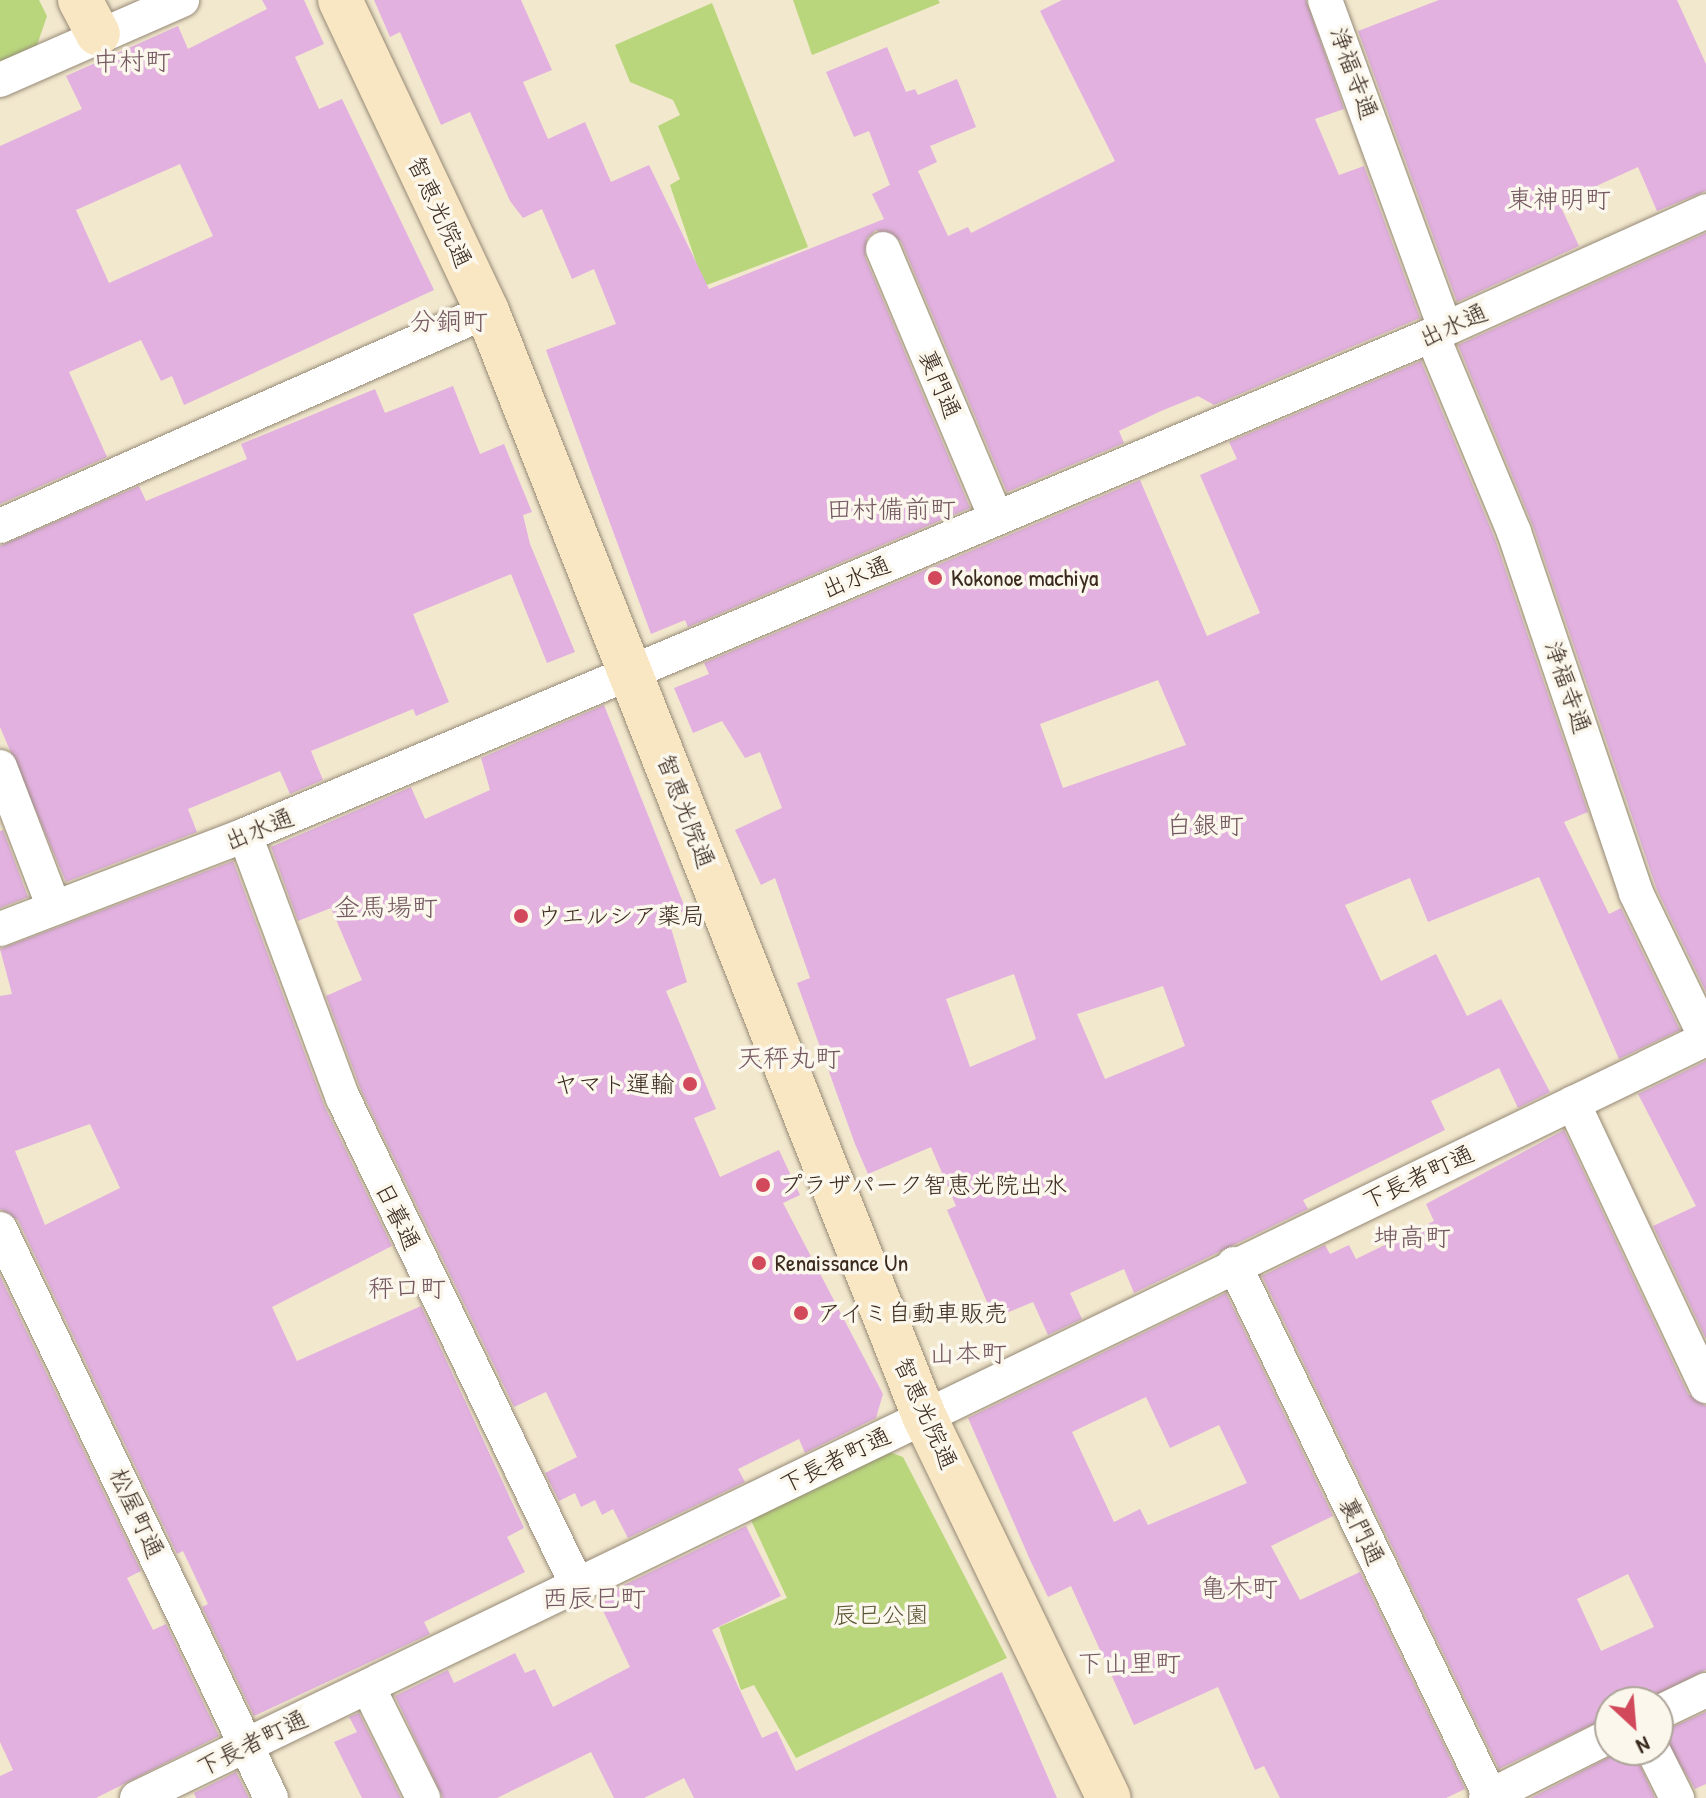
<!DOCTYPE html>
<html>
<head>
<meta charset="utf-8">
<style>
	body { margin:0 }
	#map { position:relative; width:1706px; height:1798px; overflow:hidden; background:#f2e8ce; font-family:"Patrick Hand","Klee One",sans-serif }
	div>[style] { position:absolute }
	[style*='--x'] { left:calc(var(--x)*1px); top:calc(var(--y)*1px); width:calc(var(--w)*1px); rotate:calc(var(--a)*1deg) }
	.green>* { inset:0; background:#b9d67d }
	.building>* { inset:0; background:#e2b1e0 }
	.roads { filter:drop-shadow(0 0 2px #968976) drop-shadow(0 0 2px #968976) }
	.street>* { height:34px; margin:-17px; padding:0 17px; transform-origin:17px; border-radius:17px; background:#fff }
	.secondary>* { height:44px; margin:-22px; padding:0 22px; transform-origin:22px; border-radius:22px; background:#f9e7c3 }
	.dots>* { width:22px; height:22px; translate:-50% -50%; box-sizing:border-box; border:4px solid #fbf7ec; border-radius:50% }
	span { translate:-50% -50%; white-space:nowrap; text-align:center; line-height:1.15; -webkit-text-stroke:7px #fbf7ec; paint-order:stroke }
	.street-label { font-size:24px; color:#3b2a1e }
	.poi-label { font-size:24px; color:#3b2a1e }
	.left { translate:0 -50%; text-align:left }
	.right { translate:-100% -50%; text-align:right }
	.park-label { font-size:24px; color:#5a5536 }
	.neighbourhood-label { font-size:26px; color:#755962 }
	.north { position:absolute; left:1594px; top:1686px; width:80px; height:80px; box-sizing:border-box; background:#fbf7ec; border:2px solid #aea59a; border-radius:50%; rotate:154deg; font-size:22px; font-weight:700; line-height:32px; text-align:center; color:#3b2a1e }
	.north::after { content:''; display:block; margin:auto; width:28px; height:36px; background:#d1495b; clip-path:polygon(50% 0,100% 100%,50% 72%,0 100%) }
</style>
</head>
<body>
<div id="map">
	<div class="green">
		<i style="clip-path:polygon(0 0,39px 0,47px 16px,36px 48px,0 65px)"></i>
		<i style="clip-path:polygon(793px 0,938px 0,940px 3px,812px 55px)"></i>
		<i style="clip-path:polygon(712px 3px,808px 247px,704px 286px,670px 185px,680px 179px,658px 126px,680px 115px,673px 100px,630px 82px,615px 45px)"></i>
		<i style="clip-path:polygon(886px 1451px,903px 1457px,1007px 1658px,796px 1758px,754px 1685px,741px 1690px,719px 1627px,787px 1598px,750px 1518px)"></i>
	</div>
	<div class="building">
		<i style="clip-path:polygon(evenodd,262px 0,304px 0,324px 44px,295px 57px,319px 109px,342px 99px,434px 290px,184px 405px,172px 376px,161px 381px,141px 340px,69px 372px,107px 457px,0 504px,0 146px,82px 109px,66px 76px,178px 26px,188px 49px,267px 9px,262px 0,180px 164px,213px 236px,109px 283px,76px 210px,180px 164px)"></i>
		<i style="clip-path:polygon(374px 0,521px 0,552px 70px,523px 82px,548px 139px,585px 122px,611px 182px,649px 165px,709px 289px,884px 219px,872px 194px,890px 185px,869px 131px,854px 137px,826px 72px,887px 47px,906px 92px,915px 89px,918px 95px,957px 79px,976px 127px,930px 146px,937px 162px,918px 171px,948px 236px,968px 227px,971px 233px,1115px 161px,1040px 11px,1062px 0,1306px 0,1344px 109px,1315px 119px,1339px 175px,1364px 166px,1420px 318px,1214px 405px,1198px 396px,1161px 411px,1119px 431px,1124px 443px,1007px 492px,901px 241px,876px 230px,867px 238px,865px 257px,970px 508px,688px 627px,685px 620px,651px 634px,546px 350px,616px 324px,594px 269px,572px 279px,542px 209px,523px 218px,510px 201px,470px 112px,441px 125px,400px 32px,390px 37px)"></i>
		<i style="clip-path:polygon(1439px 0,1677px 0,1706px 64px,1706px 191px,1657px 211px,1638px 167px,1559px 203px,1579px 246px,1457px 302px,1358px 31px)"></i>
		<i style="clip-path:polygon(1706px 233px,1706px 992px,1657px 890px,1533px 526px,1458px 345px)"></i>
		<i style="clip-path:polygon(evenodd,1421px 361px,1495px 539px,1588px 812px,1564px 822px,1609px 914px,1621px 908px,1680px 1030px,1619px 1059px,1539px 877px,1428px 922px,1410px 878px,1345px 905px,1381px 981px,1436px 954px,1467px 1016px,1501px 999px,1550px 1092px,1518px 1108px,1499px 1068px,1431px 1101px,1445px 1130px,1303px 1200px,1308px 1209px,1134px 1293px,1124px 1269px,1070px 1293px,1082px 1319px,1048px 1335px,1033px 1302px,994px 1318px,947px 1210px,956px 1206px,931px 1147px,868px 1174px,855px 1144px,797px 983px,810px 978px,775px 878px,761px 885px,735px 830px,782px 808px,760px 752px,745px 758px,722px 721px,693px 733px,674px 688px,709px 674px,704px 663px,1140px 480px,1207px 636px,1260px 613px,1200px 475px,1237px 459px,1229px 442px,1421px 361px,1158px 680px,1186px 745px,1063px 788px,1040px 724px,1158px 680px,1421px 361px,1014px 974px,1036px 1039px,970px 1067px,946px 999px,1014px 974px,1421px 361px,1163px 986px,1185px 1046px,1105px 1079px,1077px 1014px,1163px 986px)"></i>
		<i style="clip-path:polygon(453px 386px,480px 454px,504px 444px,532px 512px,523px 515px,530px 544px,575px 652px,547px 663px,511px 574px,413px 614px,449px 702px,416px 716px,413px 709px,311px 751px,323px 780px,290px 794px,280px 771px,188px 809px,197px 832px,66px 882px,0 727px,0 546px,139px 486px,146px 501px,247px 459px,241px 444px,375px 389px,385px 413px)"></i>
		<i style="clip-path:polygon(604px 705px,686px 910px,668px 918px,687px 982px,666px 991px,716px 1109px,694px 1118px,720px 1177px,779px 1150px,800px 1195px,783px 1203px,883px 1394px,876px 1418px,805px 1453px,799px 1439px,738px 1469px,745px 1482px,628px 1538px,613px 1509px,602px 1515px,595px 1500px,581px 1507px,575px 1493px,559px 1501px,545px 1473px,577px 1457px,546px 1392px,514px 1407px,361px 1090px,326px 996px,362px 980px,331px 908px,298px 921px,271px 847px,411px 787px,425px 819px,490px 790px,481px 758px)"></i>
		<i style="clip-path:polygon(3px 830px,28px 897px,0 908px,0 831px)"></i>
		<i style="clip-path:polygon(evenodd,233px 861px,324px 1105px,392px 1246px,272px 1307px,297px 1361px,421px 1306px,524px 1528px,507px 1537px,525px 1572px,424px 1622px,430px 1634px,254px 1716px,202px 1607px,208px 1604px,183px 1551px,177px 1554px,18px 1220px,0 1209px,0 996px,12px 994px,0 949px,233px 861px,90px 1124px,120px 1188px,45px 1225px,15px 1151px,90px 1124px)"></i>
		<i style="clip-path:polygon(1706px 1061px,1706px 1339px,1653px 1226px,1696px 1206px,1638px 1094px)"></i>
		<i style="clip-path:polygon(evenodd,1564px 1130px,1688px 1394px,1706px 1406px,1706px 1670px,1641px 1702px,1610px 1702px,1610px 1716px,1499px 1769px,1262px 1276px,1325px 1245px,1330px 1254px,1349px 1245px,1356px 1259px,1434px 1221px,1426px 1204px,1564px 1130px,1628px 1574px,1654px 1627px,1601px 1651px,1577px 1599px,1628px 1574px)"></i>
		<i style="clip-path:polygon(0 1276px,141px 1571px,127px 1578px,153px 1630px,166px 1624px,219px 1736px,96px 1798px,0 1798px,0 1776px,13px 1770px,0 1742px)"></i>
		<i style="clip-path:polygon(evenodd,1226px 1293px,1333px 1516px,1271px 1546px,1300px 1600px,1360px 1572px,1465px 1789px,1446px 1798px,1280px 1798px,1264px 1766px,1255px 1770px,1218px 1687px,1134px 1725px,1071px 1586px,1048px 1597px,1031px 1562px,968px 1418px,1226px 1293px,1146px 1397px,1170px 1448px,1219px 1425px,1247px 1483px,1148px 1525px,1140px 1509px,1114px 1522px,1072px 1432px,1146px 1397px)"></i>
		<i style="clip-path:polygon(746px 1526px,781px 1596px,712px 1630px,762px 1738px,777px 1731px,796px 1771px,1002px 1672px,1057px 1798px,694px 1798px,684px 1778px,644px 1798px,614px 1798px,591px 1752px,497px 1798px,443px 1798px,395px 1696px,448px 1670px,454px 1683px,515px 1653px,525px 1673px,535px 1669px,553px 1707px,630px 1667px,597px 1598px)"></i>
		<i style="clip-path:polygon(1706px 1712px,1706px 1784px,1695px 1789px,1661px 1732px)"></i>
		<i style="clip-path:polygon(359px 1713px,401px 1798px,362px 1798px,334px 1742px,357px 1732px,349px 1717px)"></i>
		<i style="clip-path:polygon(1623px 1750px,1633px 1750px,1655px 1798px,1531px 1798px)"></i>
		<i style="clip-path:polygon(236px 1772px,249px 1798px,196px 1798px,194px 1793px)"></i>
	</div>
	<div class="roads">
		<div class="street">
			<i style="--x:1325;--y:0;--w:349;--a:69.9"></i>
			<i style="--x:0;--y:80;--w:199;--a:-23.7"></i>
			<i style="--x:883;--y:249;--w:292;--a:67.2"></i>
			<i style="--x:1432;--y:335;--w:213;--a:67.4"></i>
			<i style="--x:1514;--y:532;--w:381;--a:71.3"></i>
			<i style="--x:1636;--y:893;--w:161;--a:64.2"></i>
			<i style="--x:0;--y:526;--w:532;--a:-23.82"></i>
			<i style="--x:0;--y:767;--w:151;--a:69"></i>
			<i style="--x:245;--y:835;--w:281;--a:69.6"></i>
			<i style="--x:343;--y:1098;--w:540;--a:64.34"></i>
			<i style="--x:0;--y:929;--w:262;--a:-21"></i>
			<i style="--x:245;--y:835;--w:1288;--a:-22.84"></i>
			<i style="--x:1432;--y:335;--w:301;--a:-24.3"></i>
			<i style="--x:1573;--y:1103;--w:313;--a:64.8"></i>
			<i style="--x:0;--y:1229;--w:630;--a:64.53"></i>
			<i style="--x:1234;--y:1264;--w:593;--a:64.3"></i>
			<i style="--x:368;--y:1687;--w:124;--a:63.6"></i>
			<i style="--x:1658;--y:1713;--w:53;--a:-25.6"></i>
			<i style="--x:1653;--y:1750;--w:54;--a:63.4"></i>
			<i style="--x:137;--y:1798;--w:1743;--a:-25.82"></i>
			<i style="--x:1486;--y:1798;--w:139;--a:-26.6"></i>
		</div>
		<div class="secondary">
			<i style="--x:80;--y:0;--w:38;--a:62"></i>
			<i style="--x:340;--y:0;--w:344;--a:64.7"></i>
			<i style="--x:487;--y:311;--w:1188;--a:68.42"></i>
			<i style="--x:924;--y:1416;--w:424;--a:64.2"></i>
		</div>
	</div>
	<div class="dots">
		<i style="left:935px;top:578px;background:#d1495b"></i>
		<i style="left:521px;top:916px;background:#d1495b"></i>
		<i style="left:690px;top:1084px;background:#d1495b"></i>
		<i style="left:763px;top:1185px;background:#d1495b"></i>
		<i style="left:759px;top:1263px;background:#d1495b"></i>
		<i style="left:801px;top:1313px;background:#d1495b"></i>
	</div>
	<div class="street-label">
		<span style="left:1354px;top:73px;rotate:70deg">浄福寺通</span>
		<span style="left:440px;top:212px;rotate:65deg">智恵光院通</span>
		<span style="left:1453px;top:325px;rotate:-24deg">出水通</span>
		<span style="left:940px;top:384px;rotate:67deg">裏門通</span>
		<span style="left:856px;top:577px;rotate:-23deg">出水通</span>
		<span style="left:1568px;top:687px;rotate:71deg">浄福寺通</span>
		<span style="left:686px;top:811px;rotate:69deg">智恵光院通</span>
		<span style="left:259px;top:829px;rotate:-22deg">出水通</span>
		<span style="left:1418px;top:1177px;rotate:-25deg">下長者町通</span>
		<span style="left:398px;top:1216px;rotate:64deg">日暮通</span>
		<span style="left:926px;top:1413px;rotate:66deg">智恵光院通</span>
		<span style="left:835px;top:1460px;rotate:-26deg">下長者町通</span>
		<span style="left:137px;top:1513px;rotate:65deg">松屋町通</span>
		<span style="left:1362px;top:1531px;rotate:64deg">裏門通</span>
		<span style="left:252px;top:1743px;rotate:-26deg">下長者町通</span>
	</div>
	<div class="poi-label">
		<span class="left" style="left:951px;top:578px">Kokonoe machiya</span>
		<span class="left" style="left:537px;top:916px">ウエルシア薬局</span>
		<span class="right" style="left:674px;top:1084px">ヤマト運輸</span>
		<span class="left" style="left:779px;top:1185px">プラザパーク智恵光院出水</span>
		<span class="left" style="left:775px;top:1263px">Renaissance Un</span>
		<span class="left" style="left:817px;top:1313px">アイミ自動車販売</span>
	</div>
	<div class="park-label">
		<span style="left:881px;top:1615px">辰巳公園</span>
	</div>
	<div class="neighbourhood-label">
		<span style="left:132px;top:61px">中村町</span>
		<span style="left:1559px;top:199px">東神明町</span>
		<span style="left:449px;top:321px">分銅町</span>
		<span style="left:891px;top:509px">田村備前町</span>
		<span style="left:1205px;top:825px">白銀町</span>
		<span style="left:386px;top:907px">金馬場町</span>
		<span style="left:789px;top:1058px">天秤丸町</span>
		<span style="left:1412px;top:1237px">坤高町</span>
		<span style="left:407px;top:1288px">秤口町</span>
		<span style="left:968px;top:1353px">山本町</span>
		<span style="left:1239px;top:1588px">亀木町</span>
		<span style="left:594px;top:1598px">西辰巳町</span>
		<span style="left:1129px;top:1663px">下山里町</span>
	</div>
	<div class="north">N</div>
</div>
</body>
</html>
